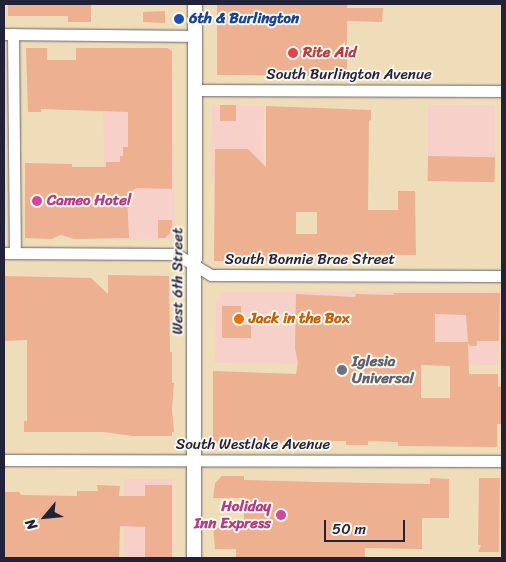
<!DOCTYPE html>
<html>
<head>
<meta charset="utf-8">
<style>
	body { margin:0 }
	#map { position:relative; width:506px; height:562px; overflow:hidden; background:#efddba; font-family:Sriracha,sans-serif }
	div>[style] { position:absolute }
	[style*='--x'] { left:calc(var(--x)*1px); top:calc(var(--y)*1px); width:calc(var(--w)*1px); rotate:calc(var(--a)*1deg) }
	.built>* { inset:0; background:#f7d0c9; transform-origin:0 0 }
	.building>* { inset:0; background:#edb090; transform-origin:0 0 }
	.roads { filter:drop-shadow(0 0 1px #6a6367) drop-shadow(0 0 1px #6a6367) }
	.minor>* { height:11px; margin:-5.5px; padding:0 5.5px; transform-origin:5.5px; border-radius:5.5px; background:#fff }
	.major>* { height:14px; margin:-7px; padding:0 7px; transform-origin:7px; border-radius:7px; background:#fff }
	.dots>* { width:14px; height:14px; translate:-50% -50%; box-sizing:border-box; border:2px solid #fbf7ec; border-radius:50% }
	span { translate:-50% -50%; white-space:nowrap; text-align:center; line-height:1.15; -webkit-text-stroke:4px #fbf7ec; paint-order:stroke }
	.transit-label { font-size:15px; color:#164399; font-weight:700 }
	.left { translate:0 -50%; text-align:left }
	.health-label { font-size:15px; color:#be3a42; font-weight:700 }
	.street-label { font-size:15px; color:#22223b }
	.hotel-label { font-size:15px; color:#b23c85; font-weight:700 }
	.right { translate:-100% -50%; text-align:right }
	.food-label { font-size:15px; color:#c56008; font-weight:700 }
	.worship-label { font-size:15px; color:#5b616d; font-weight:700 }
	.frame { position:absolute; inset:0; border:5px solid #22223b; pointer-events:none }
	.north { position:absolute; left:20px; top:492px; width:50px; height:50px; -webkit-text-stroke:4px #fbf7ec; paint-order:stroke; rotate:242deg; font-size:14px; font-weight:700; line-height:20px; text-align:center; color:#22223b }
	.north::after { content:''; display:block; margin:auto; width:18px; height:22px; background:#22223b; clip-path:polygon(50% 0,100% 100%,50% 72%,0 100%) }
	.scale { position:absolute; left:324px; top:520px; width:81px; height:22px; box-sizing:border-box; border:2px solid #22223b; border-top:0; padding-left:6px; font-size:15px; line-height:18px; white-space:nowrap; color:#22223b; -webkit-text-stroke:4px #fbf7ec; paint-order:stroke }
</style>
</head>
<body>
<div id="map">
	<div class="built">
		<i style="left:172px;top:48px;width:191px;height:70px;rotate:89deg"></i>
		<i style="left:212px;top:105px;width:52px;height:72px;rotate:1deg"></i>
		<i style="left:428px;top:105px;width:67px;height:73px"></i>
		<i style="clip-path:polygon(502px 291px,498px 365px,215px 363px,216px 300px,224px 292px)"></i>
		<i style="left:124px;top:479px;width:49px;height:79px"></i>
	</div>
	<div class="building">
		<i style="clip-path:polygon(8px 4px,91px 4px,91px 22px,68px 22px,68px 16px,8px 16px)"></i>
		<i style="clip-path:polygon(217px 4px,347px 4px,347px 8px,383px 8px,382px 22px,347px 21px,347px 76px,217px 75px)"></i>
		<i style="clip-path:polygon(165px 11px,165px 23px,143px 22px,143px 12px)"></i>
		<i style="clip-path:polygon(26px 48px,47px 48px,47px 60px,76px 60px,76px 48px,167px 48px,172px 51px,172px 189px,136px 188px,127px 197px,129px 238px,74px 239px,61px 235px,51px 239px,25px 238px,25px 163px,72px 164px,72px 167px,106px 167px,106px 162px,120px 162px,120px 156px,123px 156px,123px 147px,128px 147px,128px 112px,41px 109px,41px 112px,28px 112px)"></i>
		<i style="left:236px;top:105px;width:16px;height:16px;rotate:90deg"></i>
		<i style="clip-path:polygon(evenodd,266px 106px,371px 110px,371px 120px,369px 121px,368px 210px,398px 210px,398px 191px,415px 191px,416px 255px,270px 254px,270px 261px,214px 261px,215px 149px,248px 149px,266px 167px,266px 106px,296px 212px,317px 212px,317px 234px,296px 234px,296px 212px)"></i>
		<i style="left:428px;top:156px;width:67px;height:25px;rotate:1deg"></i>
		<i style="clip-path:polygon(158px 220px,172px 220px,172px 231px,165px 238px,158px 238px)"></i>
		<i style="clip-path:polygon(108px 275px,169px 276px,170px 352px,172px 352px,172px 383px,174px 383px,172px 409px,174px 432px,172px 432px,172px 436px,133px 436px,103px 432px,24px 432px,24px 421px,27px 421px,27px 340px,4px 341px,4px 276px,91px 278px,108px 294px)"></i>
		<i style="clip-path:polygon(evenodd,394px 293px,500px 293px,499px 341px,477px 341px,477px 346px,470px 346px,468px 343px,469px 374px,498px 374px,498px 387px,502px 386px,501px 424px,497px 424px,497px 447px,398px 446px,398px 442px,368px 441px,368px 445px,346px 445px,346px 441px,282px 441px,282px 443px,238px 446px,217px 444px,213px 440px,213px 371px,296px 374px,298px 362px,295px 349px,296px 294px,355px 297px,356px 294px,394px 295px,394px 293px,435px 314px,466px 315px,468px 342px,435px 342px,435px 314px,394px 293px,421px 365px,450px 366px,450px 398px,421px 398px,421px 365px)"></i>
		<i style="clip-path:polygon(222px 306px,241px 306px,241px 325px,251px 325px,251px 338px,222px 338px)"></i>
		<i style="clip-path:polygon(222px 476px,244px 476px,244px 480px,318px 482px,430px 484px,430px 478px,449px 479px,449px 518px,422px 518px,422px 549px,365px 548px,365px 558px,236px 558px,236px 549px,215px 549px,213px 528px,244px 528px,244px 498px,213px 498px,215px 483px)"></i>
		<i style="clip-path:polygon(479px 478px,500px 478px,499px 552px,478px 552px,481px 545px,478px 545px)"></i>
		<i style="clip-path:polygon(97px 485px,120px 486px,119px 496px,145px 496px,145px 485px,172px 485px,172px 558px,145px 558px,145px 527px,120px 526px,119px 558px,4px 558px,4px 492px,19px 492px,21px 495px,77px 496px,77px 491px,98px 491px)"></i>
	</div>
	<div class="roads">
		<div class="minor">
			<i style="--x:4;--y:34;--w:191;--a:0.6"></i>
			<i style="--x:13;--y:34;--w:219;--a:89.5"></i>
			<i style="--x:195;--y:90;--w:307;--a:0.2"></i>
			<i style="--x:4;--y:253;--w:172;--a:0.3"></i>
			<i style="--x:176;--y:254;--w:41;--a:31"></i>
			<i style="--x:211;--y:275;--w:291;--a:0.2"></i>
			<i style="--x:4;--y:460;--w:498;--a:0.1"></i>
		</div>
		<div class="major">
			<i style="--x:194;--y:558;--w:554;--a:-89.9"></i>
		</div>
	</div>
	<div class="dots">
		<i style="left:179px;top:19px;background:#1a4fb4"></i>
		<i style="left:293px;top:53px;background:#e0444e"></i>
		<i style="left:37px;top:201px;background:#d1479c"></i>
		<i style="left:239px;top:319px;background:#e8710a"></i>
		<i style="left:342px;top:370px;background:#6b7280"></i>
		<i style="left:281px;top:515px;background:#d1479c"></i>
	</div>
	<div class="transit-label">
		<span class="left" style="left:189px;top:19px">6th &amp; Burlington</span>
	</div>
	<div class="health-label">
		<span class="left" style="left:303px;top:53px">Rite Aid</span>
	</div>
	<div class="street-label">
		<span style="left:349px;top:75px">South Burlington Avenue</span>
		<span style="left:310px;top:260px">South Bonnie Brae Street</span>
		<span style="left:178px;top:281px;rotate:-90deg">West 6th Street</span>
		<span style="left:253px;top:445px">South Westlake Avenue</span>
	</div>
	<div class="hotel-label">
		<span class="left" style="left:47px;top:201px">Cameo Hotel</span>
		<span class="right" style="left:271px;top:515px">Holiday<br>Inn Express</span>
	</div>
	<div class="food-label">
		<span class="left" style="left:249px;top:319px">Jack in the Box</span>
	</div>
	<div class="worship-label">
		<span class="left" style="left:352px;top:370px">Iglesia<br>Universal</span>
	</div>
	<div class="frame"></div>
	<div class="north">N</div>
	<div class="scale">50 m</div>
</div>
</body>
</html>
